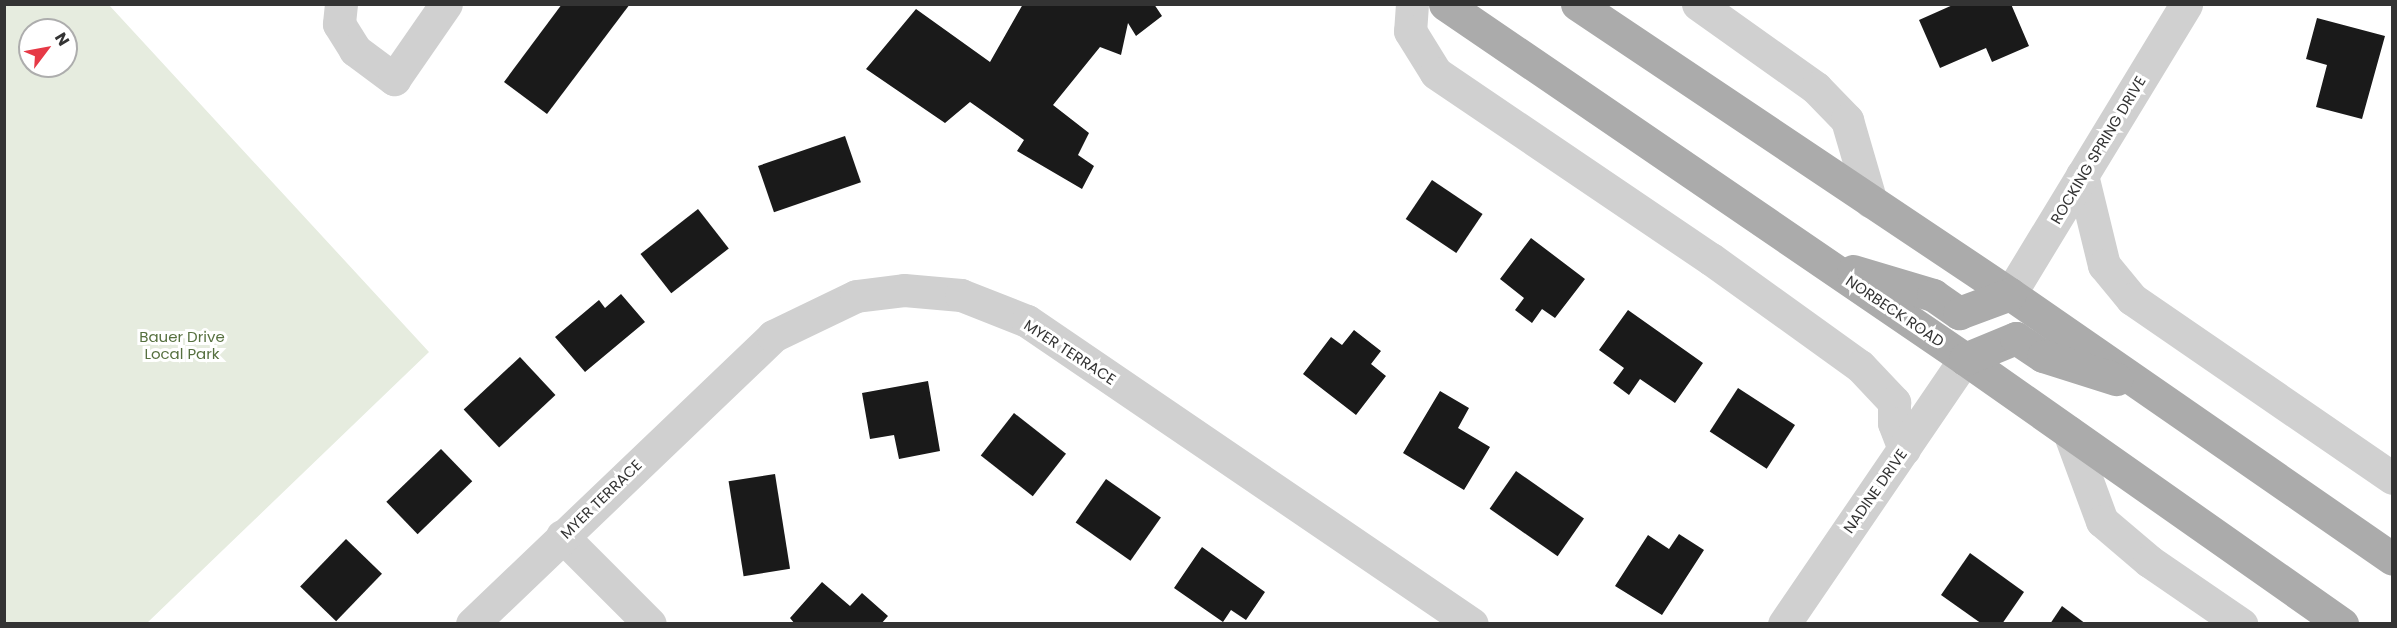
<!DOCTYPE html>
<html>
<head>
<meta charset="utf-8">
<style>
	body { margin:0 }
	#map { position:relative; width:2397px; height:628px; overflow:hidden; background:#fff; font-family:Poppins,sans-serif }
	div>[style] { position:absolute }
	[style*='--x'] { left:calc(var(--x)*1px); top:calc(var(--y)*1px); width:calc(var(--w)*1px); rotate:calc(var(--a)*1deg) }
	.green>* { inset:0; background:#e6ecdf }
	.building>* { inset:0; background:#1a1a1a; transform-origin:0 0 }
	.minor>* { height:33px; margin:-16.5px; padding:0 16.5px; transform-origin:16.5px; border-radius:16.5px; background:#d0d0d0 }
	.major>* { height:33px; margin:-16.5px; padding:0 16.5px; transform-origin:16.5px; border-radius:16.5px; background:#ababab }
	span { translate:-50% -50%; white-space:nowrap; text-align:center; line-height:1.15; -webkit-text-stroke:6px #fff; paint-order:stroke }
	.street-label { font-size:15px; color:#333 }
	.park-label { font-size:15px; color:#56703f }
	.frame { position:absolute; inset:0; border:6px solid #333; pointer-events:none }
	.north { position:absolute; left:18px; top:18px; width:60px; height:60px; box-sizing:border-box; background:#fff; border:2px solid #adadad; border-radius:50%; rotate:58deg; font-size:16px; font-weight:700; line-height:24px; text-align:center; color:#333 }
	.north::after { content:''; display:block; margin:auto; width:21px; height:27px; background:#e63946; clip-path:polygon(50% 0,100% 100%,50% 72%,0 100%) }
</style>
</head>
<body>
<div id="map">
	<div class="green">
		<i style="clip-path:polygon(evenodd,4px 5px,109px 5px,429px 352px,147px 623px,5px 623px,4px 5px,30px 30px,66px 30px,66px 66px,30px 66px,30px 30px)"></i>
	</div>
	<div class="building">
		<i style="clip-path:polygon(562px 4px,630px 4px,547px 114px,504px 82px)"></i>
		<i style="clip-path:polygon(1023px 4px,1154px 4px,1162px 16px,1136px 36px,1128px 23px,1121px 55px,1100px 47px,1053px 105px,1089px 133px,1078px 155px,1094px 166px,1082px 189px,1017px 151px,1024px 140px,970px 102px,945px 123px,866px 69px,916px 9px,990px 62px)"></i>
		<i style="clip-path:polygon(1955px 4px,2011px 4px,2029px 46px,1992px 62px,1986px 48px,1940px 68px,1919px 20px)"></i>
		<i style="clip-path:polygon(2317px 18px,2385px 36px,2362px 119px,2316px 107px,2327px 65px,2306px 59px)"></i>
		<i style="left:845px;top:136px;width:49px;height:92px;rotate:71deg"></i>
		<i style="left:1432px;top:180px;width:61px;height:47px;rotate:34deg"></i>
		<i style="left:698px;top:209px;width:50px;height:73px;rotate:52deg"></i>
		<i style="clip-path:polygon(1531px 238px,1585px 279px,1555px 318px,1542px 309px,1532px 323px,1515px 310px,1524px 298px,1500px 279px)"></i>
		<i style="clip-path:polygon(621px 294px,645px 322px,585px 372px,555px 337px,599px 300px,605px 308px)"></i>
		<i style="clip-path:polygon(1628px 310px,1703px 363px,1675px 403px,1640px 379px,1629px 395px,1613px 383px,1624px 368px,1599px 350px)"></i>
		<i style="clip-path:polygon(1354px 330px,1381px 351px,1371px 364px,1386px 376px,1356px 415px,1303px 374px,1331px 337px,1342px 345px)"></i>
		<i style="left:520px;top:357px;width:52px;height:77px;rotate:47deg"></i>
		<i style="clip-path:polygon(928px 381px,940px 451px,899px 459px,894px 435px,870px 439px,862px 393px)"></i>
		<i style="left:1738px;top:388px;width:68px;height:52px;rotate:33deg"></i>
		<i style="clip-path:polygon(1440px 391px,1469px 408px,1458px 428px,1490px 447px,1464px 490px,1403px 453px)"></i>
		<i style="left:1014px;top:413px;width:66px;height:54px;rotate:38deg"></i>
		<i style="left:441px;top:449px;width:45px;height:76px;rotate:46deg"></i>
		<i style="left:1516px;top:471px;width:83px;height:46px;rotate:35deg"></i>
		<i style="left:775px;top:474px;width:96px;height:47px;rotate:81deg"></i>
		<i style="left:1106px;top:479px;width:67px;height:53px;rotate:35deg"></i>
		<i style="clip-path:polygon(1679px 534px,1704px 550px,1662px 615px,1615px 586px,1648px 535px,1669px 549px)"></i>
		<i style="left:346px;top:539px;width:50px;height:66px;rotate:44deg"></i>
		<i style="clip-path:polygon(1202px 547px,1265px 592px,1246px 620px,1231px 610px,1223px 622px,1174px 588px)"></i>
		<i style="clip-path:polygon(1970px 553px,2024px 592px,2002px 624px,1982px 624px,1941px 595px)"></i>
		<i style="clip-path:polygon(822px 582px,850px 606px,862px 593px,888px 616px,881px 624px,795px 624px,790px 618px)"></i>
		<i style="clip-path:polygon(2062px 606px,2086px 624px,2050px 624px)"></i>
	</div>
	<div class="minor">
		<i style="--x:341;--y:4;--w:20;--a:96"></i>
		<i style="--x:339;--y:24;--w:31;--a:58"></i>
		<i style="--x:355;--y:50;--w:49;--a:36.6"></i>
		<i style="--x:394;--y:79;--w:91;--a:-55.3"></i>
		<i style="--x:1412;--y:4;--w:27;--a:94"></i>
		<i style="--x:1410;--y:31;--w:49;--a:58.2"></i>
		<i style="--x:1436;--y:73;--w:332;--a:34.1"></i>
		<i style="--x:1711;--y:259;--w:183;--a:35.7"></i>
		<i style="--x:1860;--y:366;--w:50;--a:46.6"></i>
		<i style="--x:1894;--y:402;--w:21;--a:90"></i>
		<i style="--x:1894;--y:423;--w:28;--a:69"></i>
		<i style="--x:1698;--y:4;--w:145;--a:35.4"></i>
		<i style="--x:1816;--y:88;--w:45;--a:45.9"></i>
		<i style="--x:1847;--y:120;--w:85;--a:73.7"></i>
		<i style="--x:2082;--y:175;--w:93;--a:76.3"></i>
		<i style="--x:2104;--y:265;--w:44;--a:50.5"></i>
		<i style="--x:2132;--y:299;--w:316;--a:34.5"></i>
		<i style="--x:2010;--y:294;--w:339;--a:-58.7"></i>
		<i style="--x:2069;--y:432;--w:95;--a:69.7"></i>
		<i style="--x:2102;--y:521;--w:62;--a:40.4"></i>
		<i style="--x:2149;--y:561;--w:112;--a:34.4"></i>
		<i style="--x:562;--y:536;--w:124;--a:45"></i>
		<i style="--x:472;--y:624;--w:417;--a:-43.7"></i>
		<i style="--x:773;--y:336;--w:92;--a:-25.7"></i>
		<i style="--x:856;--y:296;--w:48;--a:-7.1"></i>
		<i style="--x:904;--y:290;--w:57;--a:5"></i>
		<i style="--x:961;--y:295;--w:71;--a:21.5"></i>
		<i style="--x:1027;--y:321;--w:538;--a:34.25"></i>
		<i style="--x:1784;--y:624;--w:321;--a:-55.7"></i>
	</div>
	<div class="major">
		<i style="--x:1445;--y:4;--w:630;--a:34.32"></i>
		<i style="--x:1965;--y:359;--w:461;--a:35.1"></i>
		<i style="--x:1577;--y:4;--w:521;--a:33.81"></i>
		<i style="--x:2010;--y:294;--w:465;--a:34.7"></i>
		<i style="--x:1853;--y:271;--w:84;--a:16.7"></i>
		<i style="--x:1933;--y:295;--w:32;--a:35"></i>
		<i style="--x:1959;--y:313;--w:54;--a:-20.4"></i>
		<i style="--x:1965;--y:359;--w:55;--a:-22.4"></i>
		<i style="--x:2016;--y:338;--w:32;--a:34"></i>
		<i style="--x:2043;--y:356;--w:77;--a:17.5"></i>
	</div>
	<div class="street-label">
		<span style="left:2098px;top:150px;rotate:-59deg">ROCKING SPRING DRIVE</span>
		<span style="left:1895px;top:311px;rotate:34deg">NORBECK ROAD</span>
		<span style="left:1070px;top:352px;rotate:33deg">MYER TERRACE</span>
		<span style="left:1875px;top:491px;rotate:-55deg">NADINE DRIVE</span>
		<span style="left:601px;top:499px;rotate:-44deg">MYER TERRACE</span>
	</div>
	<div class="park-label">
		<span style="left:182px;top:345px">Bauer Drive<br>Local Park</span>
	</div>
	<div class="frame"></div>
	<div class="north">N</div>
</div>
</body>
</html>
